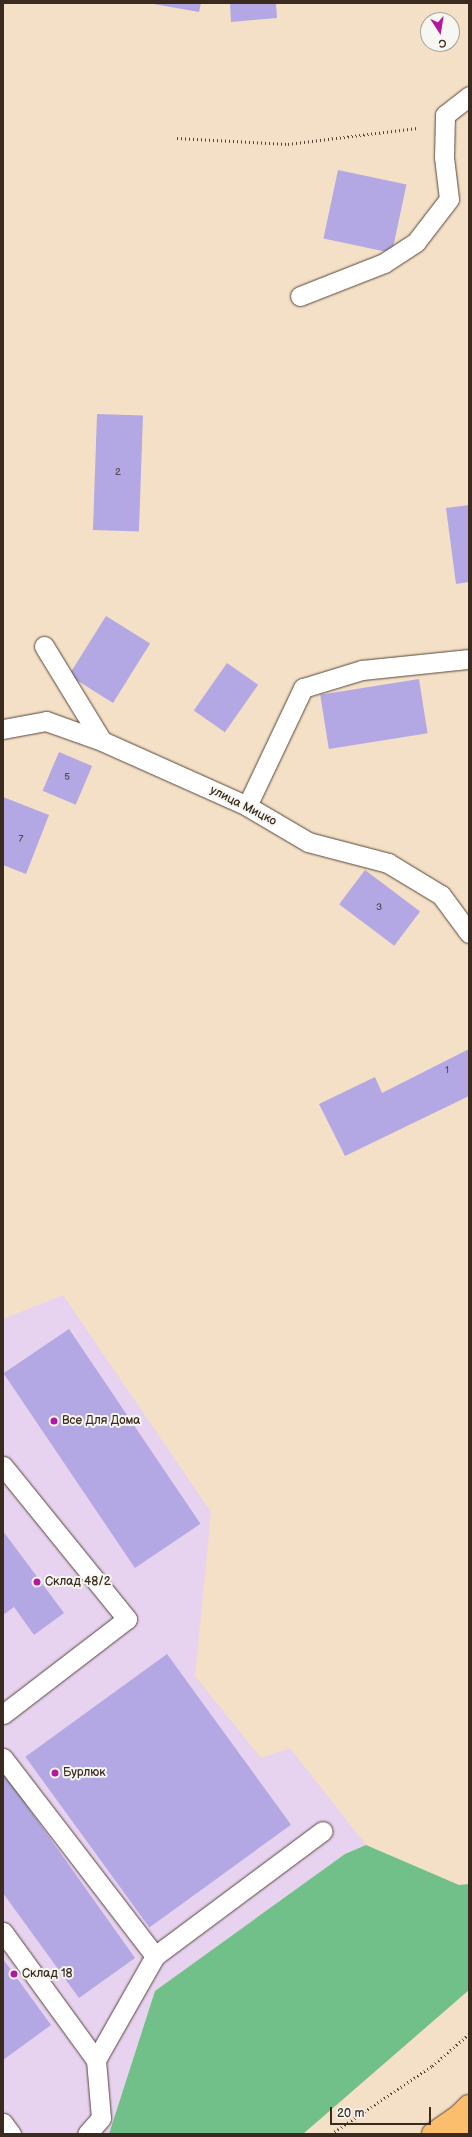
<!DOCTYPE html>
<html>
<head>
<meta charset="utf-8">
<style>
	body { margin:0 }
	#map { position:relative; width:472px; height:2137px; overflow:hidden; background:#f4e0c7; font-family:"Balsamiq Sans",sans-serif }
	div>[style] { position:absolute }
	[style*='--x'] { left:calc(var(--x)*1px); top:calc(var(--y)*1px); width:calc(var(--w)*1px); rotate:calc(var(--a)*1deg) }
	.built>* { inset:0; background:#e7d2ef }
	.forest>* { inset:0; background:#71bf89 }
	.building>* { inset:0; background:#b3a8e3; transform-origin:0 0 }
	.path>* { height:2.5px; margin-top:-1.25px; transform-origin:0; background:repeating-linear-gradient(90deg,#574537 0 1px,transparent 0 4px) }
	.roads { filter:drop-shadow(0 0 1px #574537) drop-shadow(0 0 1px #574537) }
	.lane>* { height:19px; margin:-9.5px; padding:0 9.5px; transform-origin:9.5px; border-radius:9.5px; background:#fff }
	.highway>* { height:22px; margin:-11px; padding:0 11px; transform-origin:11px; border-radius:11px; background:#fabe6d }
	.dots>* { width:11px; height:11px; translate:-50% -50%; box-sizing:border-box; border:2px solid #f6f6f2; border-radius:50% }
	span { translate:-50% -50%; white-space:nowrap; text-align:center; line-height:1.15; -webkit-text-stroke:4px #f6f6f2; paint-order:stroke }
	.number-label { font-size:10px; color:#594a4f }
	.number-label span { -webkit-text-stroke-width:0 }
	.street-label { font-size:12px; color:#3b2a1e }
	.poi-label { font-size:12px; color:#3b2a1e }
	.left { translate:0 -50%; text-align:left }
	.frame { position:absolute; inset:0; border:4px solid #3b2a1e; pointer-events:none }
	.north { position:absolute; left:420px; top:12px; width:40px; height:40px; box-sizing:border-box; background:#f6f6f2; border:1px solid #aba49d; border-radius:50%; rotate:168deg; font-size:11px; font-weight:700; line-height:16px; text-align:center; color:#3b2a1e }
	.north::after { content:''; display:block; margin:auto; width:14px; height:18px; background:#b5179e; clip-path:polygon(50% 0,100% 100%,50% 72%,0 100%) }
	.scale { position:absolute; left:330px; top:2107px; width:101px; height:18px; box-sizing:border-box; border:2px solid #3b2a1e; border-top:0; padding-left:5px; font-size:12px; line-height:14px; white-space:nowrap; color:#3b2a1e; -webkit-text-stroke:3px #f6f6f2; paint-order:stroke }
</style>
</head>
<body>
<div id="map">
	<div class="built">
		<i style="clip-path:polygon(63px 1295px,211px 1512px,195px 1676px,261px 1758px,290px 1748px,366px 1845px,345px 1854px,155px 1991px,109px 2134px,3px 2134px,3px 1319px)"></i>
	</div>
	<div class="forest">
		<i style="clip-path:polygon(366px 1845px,459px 1885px,469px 1884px,469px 1990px,303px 2134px,109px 2134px,155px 1991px,345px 1854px)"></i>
	</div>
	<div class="building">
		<i style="clip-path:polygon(148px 3px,201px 3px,199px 12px)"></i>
		<i style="clip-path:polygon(230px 3px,276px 3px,277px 18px,231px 22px)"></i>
		<i style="left:338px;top:170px;width:70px;height:70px;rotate:12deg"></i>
		<i style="left:97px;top:414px;width:46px;height:116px;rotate:2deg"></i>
		<i style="clip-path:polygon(469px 505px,469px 582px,456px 584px,446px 508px)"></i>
		<i style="left:106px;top:616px;width:52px;height:70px;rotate:32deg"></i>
		<i style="left:227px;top:663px;width:38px;height:58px;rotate:35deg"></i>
		<i style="left:419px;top:679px;width:55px;height:100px;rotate:81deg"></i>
		<i style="left:59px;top:752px;width:36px;height:42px;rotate:23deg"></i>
		<i style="clip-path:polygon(3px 797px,49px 815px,26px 874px,3px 865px)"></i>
		<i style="left:365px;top:870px;width:69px;height:43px;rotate:37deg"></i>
		<i style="clip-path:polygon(469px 1049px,469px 1096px,345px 1156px,319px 1104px,375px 1077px,382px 1093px)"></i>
		<i style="left:69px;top:1329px;width:235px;height:79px;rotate:56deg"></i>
		<i style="clip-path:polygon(3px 1531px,64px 1613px,34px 1635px,14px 1607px,3px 1615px)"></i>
		<i style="left:167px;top:1654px;width:211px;height:175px;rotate:54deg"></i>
		<i style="clip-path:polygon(3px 1772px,135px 1958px,79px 1998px,3px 1893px)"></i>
		<i style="clip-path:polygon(3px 1959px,51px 2025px,3px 2060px)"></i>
	</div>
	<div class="path">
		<i style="--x:177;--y:138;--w:111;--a:3.1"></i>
		<i style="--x:288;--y:144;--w:130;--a:-7.1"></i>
		<i style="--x:331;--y:2134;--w:122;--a:-34"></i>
		<i style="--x:432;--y:2066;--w:49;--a:-40.9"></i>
	</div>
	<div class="roads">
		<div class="lane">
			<i style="--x:300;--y:296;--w:90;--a:-21.4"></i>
			<i style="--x:384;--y:263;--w:38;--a:-33"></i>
			<i style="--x:416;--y:242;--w:54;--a:-52.5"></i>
			<i style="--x:449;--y:199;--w:42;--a:-96.8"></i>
			<i style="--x:444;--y:157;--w:42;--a:-88.6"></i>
			<i style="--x:445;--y:115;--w:31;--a:-38"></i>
			<i style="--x:44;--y:646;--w:111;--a:58.6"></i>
			<i style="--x:102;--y:741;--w:159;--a:24.1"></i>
			<i style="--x:247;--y:806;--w:71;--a:30.5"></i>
			<i style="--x:308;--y:842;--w:83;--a:14.7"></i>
			<i style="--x:388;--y:863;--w:62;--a:31.1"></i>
			<i style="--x:441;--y:895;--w:47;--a:53.6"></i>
			<i style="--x:3;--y:729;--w:44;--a:-10.5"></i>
			<i style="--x:46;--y:721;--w:59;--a:19.7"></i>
			<i style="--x:247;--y:806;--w:131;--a:-64.6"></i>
			<i style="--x:303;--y:688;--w:62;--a:-17"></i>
			<i style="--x:362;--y:670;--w:108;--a:-5.9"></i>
			<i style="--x:3;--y:1466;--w:197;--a:51"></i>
			<i style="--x:127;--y:1619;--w:156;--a:142.5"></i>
			<i style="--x:3;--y:1758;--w:250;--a:52.5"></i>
			<i style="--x:155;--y:1956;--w:120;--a:119.6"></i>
			<i style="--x:96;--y:2060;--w:58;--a:85.1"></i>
			<i style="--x:101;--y:2118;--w:21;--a:131"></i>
			<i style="--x:3;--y:1932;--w:158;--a:54"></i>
			<i style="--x:155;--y:1956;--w:209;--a:-36.7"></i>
			<i style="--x:3;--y:2123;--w:14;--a:54"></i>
		</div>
		<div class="highway">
			<i style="--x:433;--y:2134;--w:32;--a:-35"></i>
			<i style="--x:459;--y:2116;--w:14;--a:-45"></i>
			<i style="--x:463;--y:2134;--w:7;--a:-34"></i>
		</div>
	</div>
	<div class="dots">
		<i style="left:54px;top:1421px;background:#b5179e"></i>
		<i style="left:37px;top:1582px;background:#b5179e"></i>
		<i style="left:55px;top:1773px;background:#b5179e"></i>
		<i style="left:14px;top:1974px;background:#b5179e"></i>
	</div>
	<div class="number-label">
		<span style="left:118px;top:473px">2</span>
		<span style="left:67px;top:778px">5</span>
		<span style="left:21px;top:840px">7</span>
		<span style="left:379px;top:908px">3</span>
		<span style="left:447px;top:1071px">1</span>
	</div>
	<div class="street-label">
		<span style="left:243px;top:806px;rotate:27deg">улица Мицко</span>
	</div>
	<div class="poi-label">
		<span class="left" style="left:62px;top:1421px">Все Для Дома</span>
		<span class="left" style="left:45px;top:1582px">Склад 48/2</span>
		<span class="left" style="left:63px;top:1773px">Бурлюк</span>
		<span class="left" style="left:22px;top:1974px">Склад 18</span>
	</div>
	<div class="frame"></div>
	<div class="north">С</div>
	<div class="scale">20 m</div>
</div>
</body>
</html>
